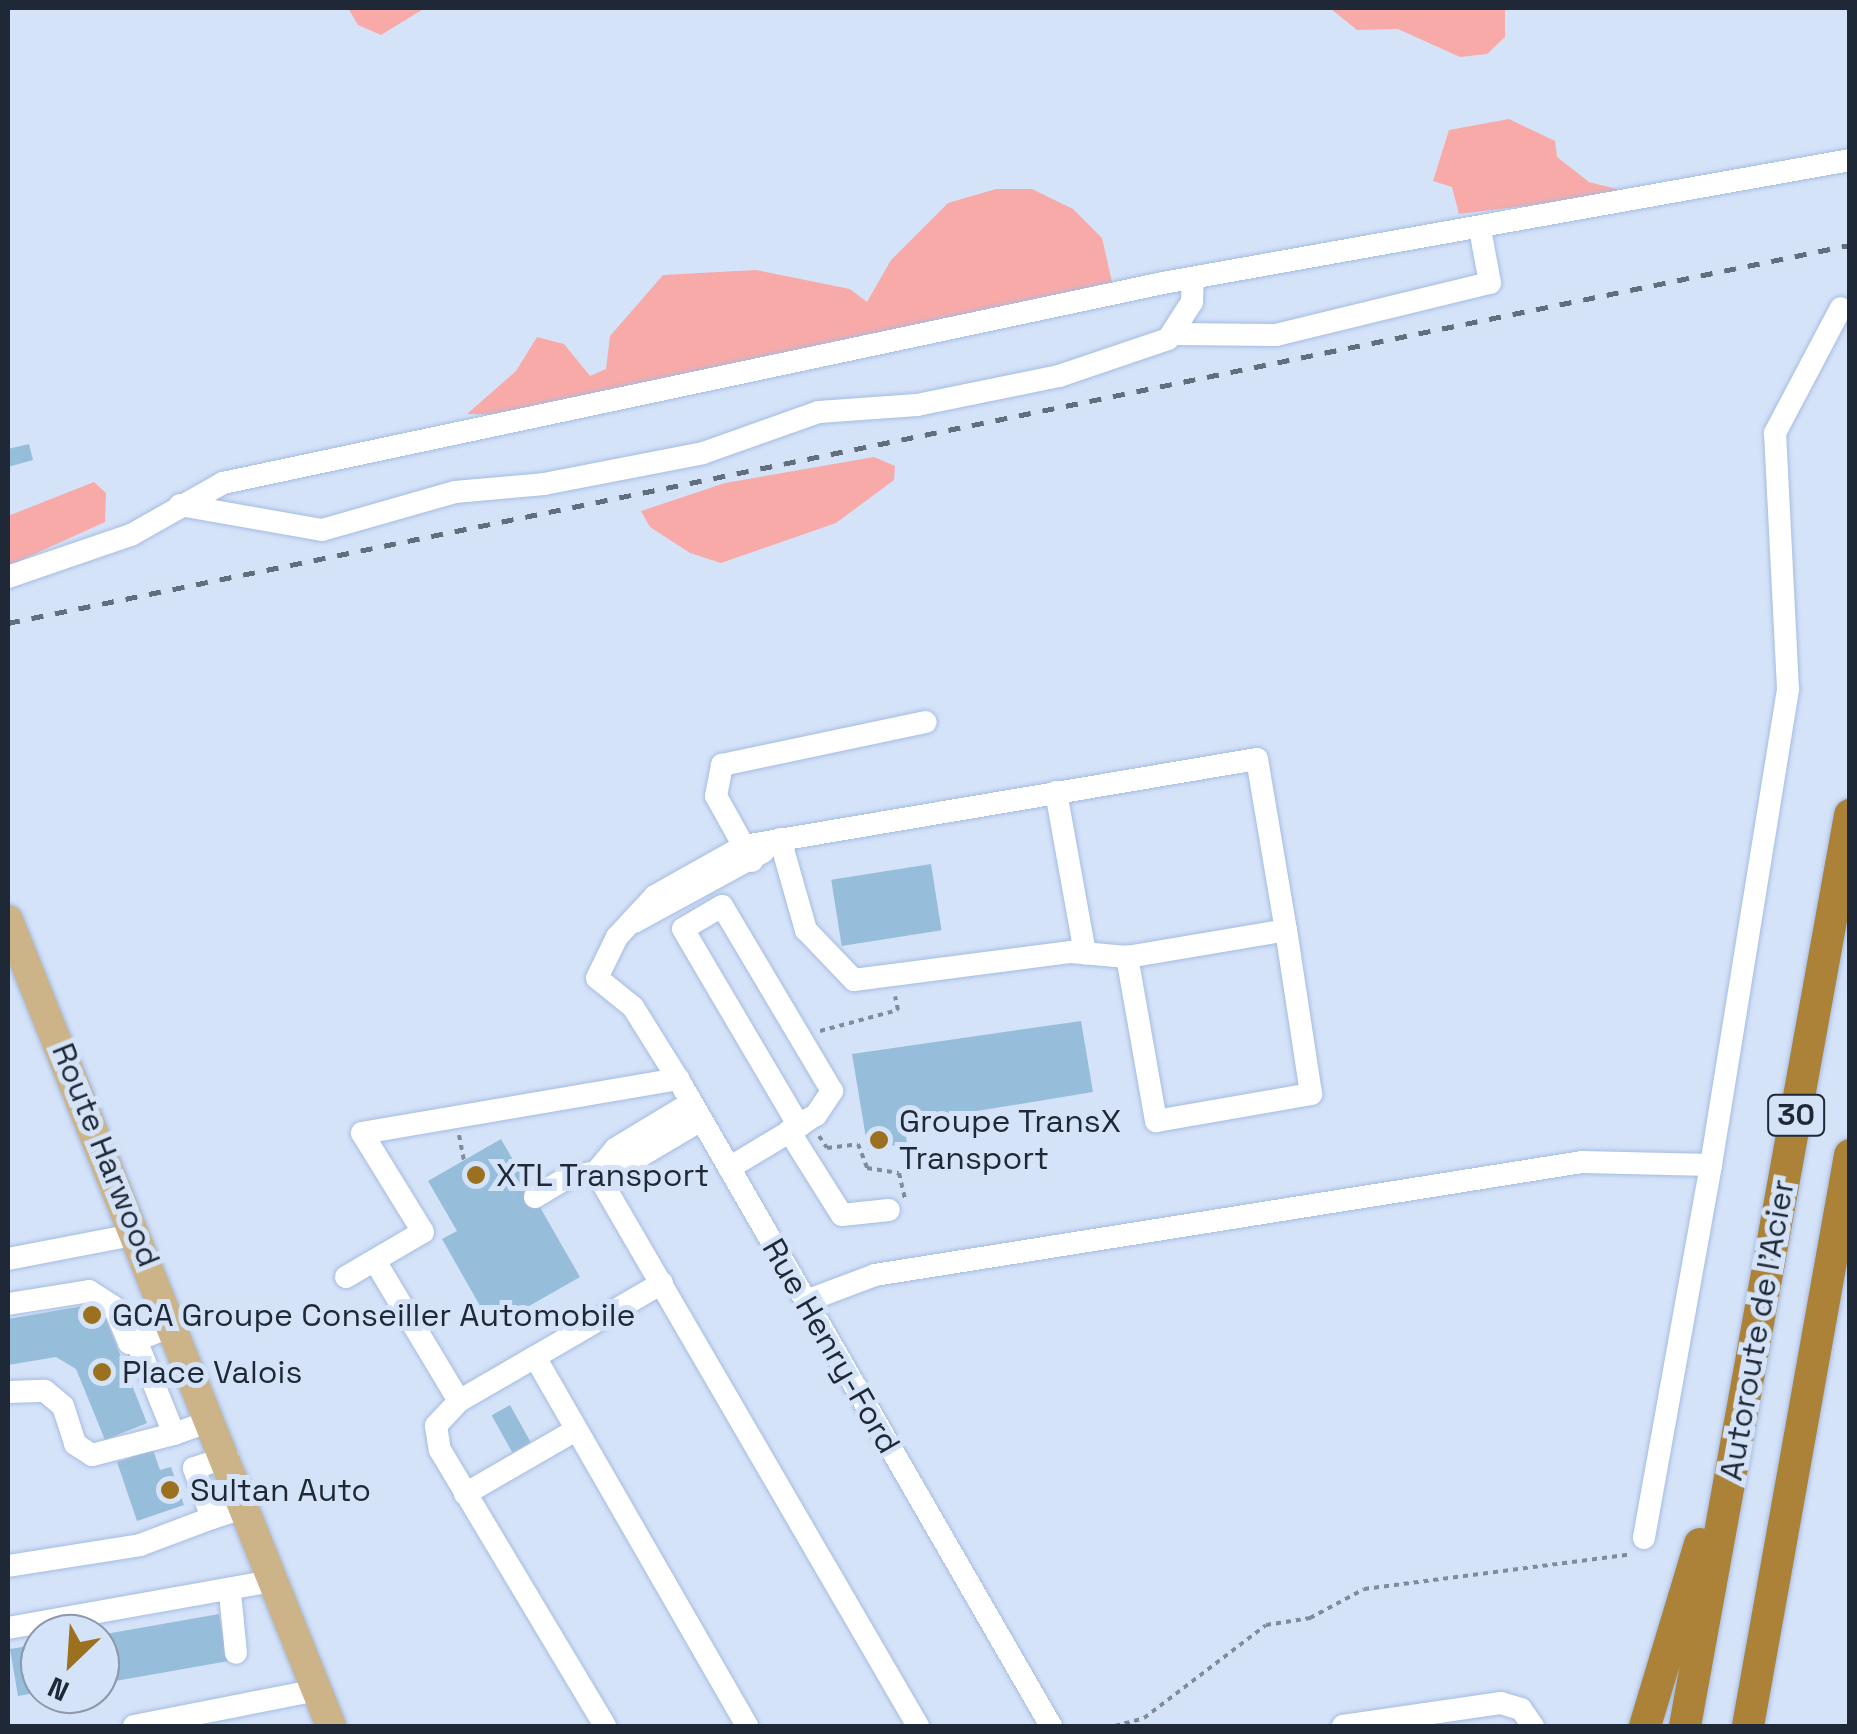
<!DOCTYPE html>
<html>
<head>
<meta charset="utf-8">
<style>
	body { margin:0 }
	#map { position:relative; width:1857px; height:1734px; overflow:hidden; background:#d5e3f9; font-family:"Space Grotesk",sans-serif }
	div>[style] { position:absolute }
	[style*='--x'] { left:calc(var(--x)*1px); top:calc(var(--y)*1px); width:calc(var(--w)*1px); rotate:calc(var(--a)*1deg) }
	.green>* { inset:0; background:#f8aaa9 }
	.building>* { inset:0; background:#96bdd9; transform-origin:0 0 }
	.path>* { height:4px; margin-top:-2px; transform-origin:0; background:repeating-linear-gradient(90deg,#808b9d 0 5px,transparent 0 10px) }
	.roads { filter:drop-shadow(0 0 2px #a5bce0) drop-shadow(0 0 2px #a5bce0) }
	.minor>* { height:22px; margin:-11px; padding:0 11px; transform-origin:11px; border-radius:11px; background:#fff }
	.major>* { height:30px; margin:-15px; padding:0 15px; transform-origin:15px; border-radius:15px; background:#cdb488 }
	.highway>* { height:32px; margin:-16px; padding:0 16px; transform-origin:16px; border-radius:16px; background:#ac8238 }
	.rail>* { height:5px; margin-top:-2.5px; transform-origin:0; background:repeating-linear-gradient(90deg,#626d7e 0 12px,transparent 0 24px) }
	.dots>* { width:28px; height:28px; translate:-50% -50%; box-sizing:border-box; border:5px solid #d5e3f9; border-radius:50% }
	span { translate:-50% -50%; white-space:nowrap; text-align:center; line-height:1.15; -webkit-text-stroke:10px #d5e3f9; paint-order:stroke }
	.shield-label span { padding:2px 8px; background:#d5e3f9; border:2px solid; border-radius:8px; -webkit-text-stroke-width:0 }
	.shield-label { font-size:30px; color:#1f2836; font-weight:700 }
	.poi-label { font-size:32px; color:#1f2836 }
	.left { translate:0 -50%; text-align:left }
	.street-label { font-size:32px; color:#1f2836 }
	.frame { position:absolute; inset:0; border:10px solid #1f2836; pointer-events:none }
	.north { position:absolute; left:20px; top:1614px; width:100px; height:100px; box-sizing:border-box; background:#d5e3f9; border:2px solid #8c98ab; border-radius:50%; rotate:205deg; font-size:28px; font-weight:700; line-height:40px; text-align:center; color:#1f2836 }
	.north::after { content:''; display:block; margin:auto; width:35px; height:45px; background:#9b711f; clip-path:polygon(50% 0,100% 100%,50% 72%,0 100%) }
</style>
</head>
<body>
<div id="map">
	<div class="green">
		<i style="clip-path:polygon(348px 8px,425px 8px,381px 35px,358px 25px)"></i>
		<i style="clip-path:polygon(1505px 8px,1505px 37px,1487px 54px,1460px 57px,1398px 29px,1357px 30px,1331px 9px)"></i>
		<i style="clip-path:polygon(1509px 119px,1555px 141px,1557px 157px,1589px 182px,1632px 193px,1459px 214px,1452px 187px,1433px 181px,1449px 130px)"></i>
		<i style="clip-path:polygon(996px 189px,1032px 189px,1073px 209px,1102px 238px,1113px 286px,519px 415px,467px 414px,516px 371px,537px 337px,564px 344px,590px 376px,606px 369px,610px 336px,663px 275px,756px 270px,850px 289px,867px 302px,891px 260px,948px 203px)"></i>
		<i style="clip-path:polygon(874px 457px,895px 466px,894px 480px,836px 523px,721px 563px,690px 553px,650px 527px,641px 511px,725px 483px)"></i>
		<i style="clip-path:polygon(94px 482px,106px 493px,105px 522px,8px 566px,8px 516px)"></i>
	</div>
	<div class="building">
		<i style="clip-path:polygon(29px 444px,33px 460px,8px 467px,8px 449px)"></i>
		<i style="left:931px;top:864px;width:67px;height:101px;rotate:81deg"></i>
		<i style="clip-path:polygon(1081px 1021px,1093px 1092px,904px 1123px,907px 1143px,868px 1150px,852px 1054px)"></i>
		<i style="clip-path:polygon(501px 1139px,580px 1277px,492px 1327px,442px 1239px,457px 1231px,428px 1181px)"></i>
		<i style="clip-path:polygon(83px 1306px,106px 1319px,147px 1423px,105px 1440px,76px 1369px,56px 1357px,8px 1365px,8px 1319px)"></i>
		<i style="left:510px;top:1405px;width:43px;height:21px;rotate:61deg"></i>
		<i style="clip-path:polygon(153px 1450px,160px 1470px,171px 1467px,184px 1505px,137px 1521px,117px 1462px)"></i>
		<i style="left:219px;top:1614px;width:48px;height:121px;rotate:80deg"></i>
		<i style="clip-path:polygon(40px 1644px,40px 1692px,18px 1696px,10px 1649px)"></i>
	</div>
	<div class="path">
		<i style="--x:820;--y:1031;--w:81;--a:-15.1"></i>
		<i style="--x:898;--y:1010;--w:14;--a:-102"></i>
		<i style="--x:459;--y:1135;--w:25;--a:79"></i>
		<i style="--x:819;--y:1136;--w:14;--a:56"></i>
		<i style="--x:827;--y:1148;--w:31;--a:-7"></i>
		<i style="--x:858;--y:1144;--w:26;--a:69"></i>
		<i style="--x:867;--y:1168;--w:32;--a:9"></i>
		<i style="--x:899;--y:1173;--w:27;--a:77"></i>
		<i style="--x:1115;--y:1726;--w:30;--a:-15"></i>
		<i style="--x:1144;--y:1718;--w:153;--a:-37.3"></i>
		<i style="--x:1266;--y:1625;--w:45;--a:-9"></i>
		<i style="--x:1310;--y:1618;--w:61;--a:-28.2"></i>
		<i style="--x:1364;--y:1589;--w:270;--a:-7.4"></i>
	</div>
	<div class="roads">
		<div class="minor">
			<i style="--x:1174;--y:334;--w:102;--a:0.6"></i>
			<i style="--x:1276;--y:335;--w:220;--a:-13.7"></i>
			<i style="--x:1490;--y:283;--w:55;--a:-100.5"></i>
			<i style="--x:180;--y:505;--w:144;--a:10"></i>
			<i style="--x:322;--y:530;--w:138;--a:-15.9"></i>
			<i style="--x:455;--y:492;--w:89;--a:-5.1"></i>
			<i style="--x:544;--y:484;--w:162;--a:-11"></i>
			<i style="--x:703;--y:453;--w:123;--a:-19.5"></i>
			<i style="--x:819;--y:412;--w:98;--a:-4.1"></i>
			<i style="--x:917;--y:405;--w:145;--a:-11.5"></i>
			<i style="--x:1059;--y:376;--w:115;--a:-18.7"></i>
			<i style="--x:1168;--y:339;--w:44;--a:-57"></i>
			<i style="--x:1192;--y:302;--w:23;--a:-88"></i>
			<i style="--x:8;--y:577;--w:130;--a:-18.9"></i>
			<i style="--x:131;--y:535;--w:106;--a:-29.5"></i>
			<i style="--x:223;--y:483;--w:961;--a:-12.01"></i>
			<i style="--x:1163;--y:283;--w:698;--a:-10.15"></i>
			<i style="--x:1056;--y:792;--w:164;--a:79.8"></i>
			<i style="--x:780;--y:839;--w:95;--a:74.1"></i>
			<i style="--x:806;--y:930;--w:69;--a:46.2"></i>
			<i style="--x:854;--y:980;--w:219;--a:-7.4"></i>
			<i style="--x:1071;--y:952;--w:56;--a:5.1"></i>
			<i style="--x:752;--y:861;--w:74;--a:-119"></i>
			<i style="--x:716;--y:796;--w:32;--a:-79"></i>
			<i style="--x:722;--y:765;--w:208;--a:-11.9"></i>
			<i style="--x:634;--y:922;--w:147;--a:-28.5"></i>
			<i style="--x:789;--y:1131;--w:99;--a:57.8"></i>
			<i style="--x:842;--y:1215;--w:47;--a:-6.1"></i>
			<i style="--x:1711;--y:1165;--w:482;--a:-80.8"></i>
			<i style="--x:1788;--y:689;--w:256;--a:-92.9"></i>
			<i style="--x:1775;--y:433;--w:141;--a:-62.2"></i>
			<i style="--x:729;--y:1168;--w:82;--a:-31"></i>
			<i style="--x:799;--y:1126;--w:12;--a:-35"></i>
			<i style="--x:809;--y:1119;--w:8;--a:-30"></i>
			<i style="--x:816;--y:1115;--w:29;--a:-56"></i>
			<i style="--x:832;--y:1091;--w:215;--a:-120.7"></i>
			<i style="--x:722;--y:906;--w:45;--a:149.5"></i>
			<i style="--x:683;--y:929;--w:229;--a:59.5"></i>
			<i style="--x:596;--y:1172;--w:641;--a:59.83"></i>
			<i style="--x:596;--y:1172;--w:30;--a:-50"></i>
			<i style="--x:615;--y:1149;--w:89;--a:-31.2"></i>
			<i style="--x:535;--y:1197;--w:35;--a:-31"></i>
			<i style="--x:565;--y:1179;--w:62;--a:-13.1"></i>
			<i style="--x:625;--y:1165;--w:88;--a:-30.6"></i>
			<i style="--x:8;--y:1259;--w:132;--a:-10.9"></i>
			<i style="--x:375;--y:1261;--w:163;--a:59"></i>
			<i style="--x:459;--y:1401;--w:88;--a:-30.1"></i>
			<i style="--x:346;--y:1277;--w:89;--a:-30.3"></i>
			<i style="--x:423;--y:1232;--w:116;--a:-121.6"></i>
			<i style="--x:362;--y:1133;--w:321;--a:-9.7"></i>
			<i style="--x:662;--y:1283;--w:147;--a:149.8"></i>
			<i style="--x:535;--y:1357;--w:426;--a:60.1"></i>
			<i style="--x:806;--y:1301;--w:74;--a:-20.6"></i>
			<i style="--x:875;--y:1275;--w:716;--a:-9.08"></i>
			<i style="--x:1582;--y:1162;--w:129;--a:1.3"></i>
			<i style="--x:1711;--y:1165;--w:379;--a:100.2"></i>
			<i style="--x:8;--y:1304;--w:82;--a:-9.1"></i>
			<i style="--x:89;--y:1291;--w:30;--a:33"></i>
			<i style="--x:114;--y:1307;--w:39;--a:67"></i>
			<i style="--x:129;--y:1343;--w:49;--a:-21.4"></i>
			<i style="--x:136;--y:1340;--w:101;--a:68"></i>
			<i style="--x:174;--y:1434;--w:41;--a:-19.7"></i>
			<i style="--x:8;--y:1392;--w:37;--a:-2"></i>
			<i style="--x:45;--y:1391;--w:23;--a:40"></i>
			<i style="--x:63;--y:1406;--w:40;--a:72"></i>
			<i style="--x:75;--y:1444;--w:20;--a:33"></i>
			<i style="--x:92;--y:1455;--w:85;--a:-14.4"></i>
			<i style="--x:459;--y:1401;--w:34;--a:133"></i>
			<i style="--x:436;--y:1426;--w:24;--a:81"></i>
			<i style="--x:440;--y:1450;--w:322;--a:59.1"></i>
			<i style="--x:228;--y:1457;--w:36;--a:162"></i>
			<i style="--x:194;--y:1468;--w:53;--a:70.2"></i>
			<i style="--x:212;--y:1518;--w:38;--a:-18"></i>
			<i style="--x:465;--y:1494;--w:128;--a:-30"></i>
			<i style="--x:8;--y:1566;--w:134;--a:-9"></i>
			<i style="--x:140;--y:1545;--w:77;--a:-20.6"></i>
			<i style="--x:230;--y:1593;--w:60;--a:84.3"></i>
			<i style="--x:8;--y:1628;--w:273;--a:-10.1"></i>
			<i style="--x:134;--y:1726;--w:187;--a:-11.1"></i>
			<i style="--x:1051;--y:1726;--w:747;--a:-119.96"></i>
			<i style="--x:678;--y:1079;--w:85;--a:-122"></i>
			<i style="--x:633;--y:1007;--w:46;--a:-141.1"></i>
			<i style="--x:597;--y:978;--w:46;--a:-64"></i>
			<i style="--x:617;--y:937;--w:56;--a:-47.2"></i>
			<i style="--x:655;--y:896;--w:102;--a:-29.3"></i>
			<i style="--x:744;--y:846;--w:520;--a:-9.63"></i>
			<i style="--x:1257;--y:759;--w:173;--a:80.4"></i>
			<i style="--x:1286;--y:930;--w:166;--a:81.3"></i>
			<i style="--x:1311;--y:1094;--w:157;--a:170.1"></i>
			<i style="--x:1156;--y:1121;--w:167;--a:-100"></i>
			<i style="--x:1127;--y:957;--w:161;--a:-9.6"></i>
			<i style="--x:1343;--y:1726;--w:160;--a:-8.3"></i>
			<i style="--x:1501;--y:1703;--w:21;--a:17"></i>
			<i style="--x:1521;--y:1709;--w:21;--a:55"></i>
		</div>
		<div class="major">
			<i style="--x:8;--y:920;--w:868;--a:68.16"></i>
		</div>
		<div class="highway">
			<i style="--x:1645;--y:1726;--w:190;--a:-73.2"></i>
			<i style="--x:1685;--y:1726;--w:926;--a:-79.73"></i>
			<i style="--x:1748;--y:1726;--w:580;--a:-79.87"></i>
		</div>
	</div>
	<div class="rail">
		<i style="--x:8;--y:623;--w:1880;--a:-11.6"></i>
	</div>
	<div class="dots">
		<i style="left:879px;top:1140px;background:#9b711f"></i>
		<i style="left:476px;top:1175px;background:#9b711f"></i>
		<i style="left:92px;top:1315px;background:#9b711f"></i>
		<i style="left:102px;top:1372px;background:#9b711f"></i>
		<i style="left:170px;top:1490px;background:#9b711f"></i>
	</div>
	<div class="shield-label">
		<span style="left:1796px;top:1115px">30</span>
	</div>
	<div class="poi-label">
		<span class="left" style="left:899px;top:1140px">Groupe TransX<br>Transport</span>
		<span class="left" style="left:496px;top:1175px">XTL Transport</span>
		<span class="left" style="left:112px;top:1315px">GCA Groupe Conseiller Automobile</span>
		<span class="left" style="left:122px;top:1372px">Place Valois</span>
		<span class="left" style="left:190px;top:1490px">Sultan Auto</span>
	</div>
	<div class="street-label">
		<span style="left:106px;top:1155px;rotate:68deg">Route Harwood</span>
		<span style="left:1757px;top:1330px;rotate:-80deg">Autoroute de l'Acier</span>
		<span style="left:831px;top:1346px;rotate:60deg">Rue Henry-Ford</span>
	</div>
	<div class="frame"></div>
	<div class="north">N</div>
</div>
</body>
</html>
